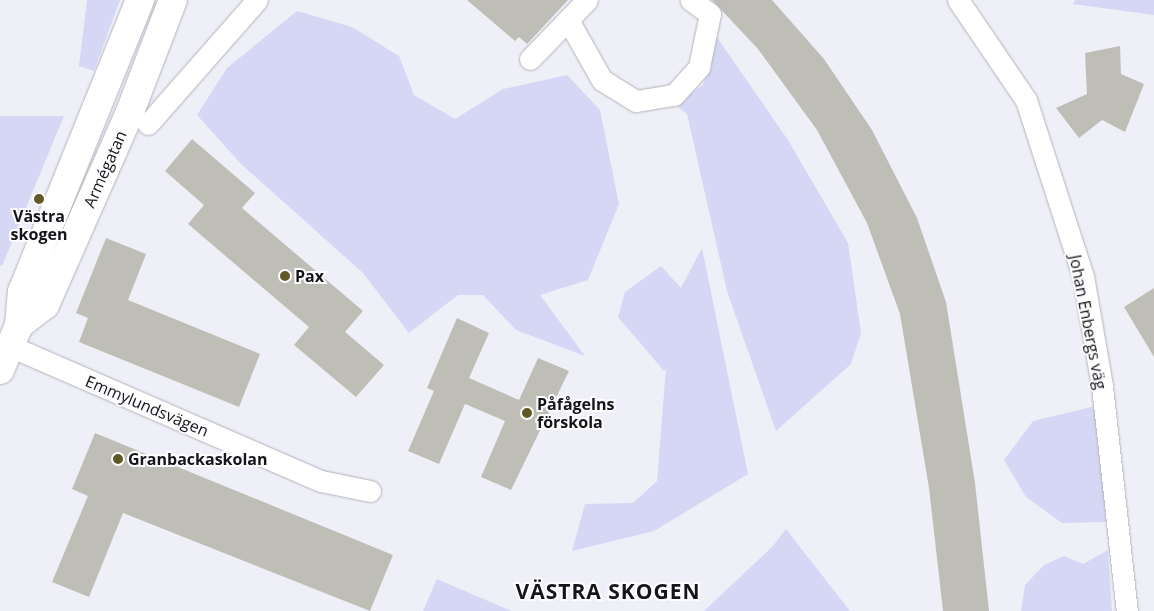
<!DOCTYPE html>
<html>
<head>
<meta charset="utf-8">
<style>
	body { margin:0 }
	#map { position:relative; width:1154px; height:611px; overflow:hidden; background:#efeff8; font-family:"Open Sans",sans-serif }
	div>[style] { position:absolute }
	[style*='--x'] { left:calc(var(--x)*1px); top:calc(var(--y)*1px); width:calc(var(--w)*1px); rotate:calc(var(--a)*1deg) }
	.green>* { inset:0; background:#d5d7f5 }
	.building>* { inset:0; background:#bfbeb6 }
	.roads { filter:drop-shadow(0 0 1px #b2b3bb) drop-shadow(0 0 1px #b2b3bb) }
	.street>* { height:21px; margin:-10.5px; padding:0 10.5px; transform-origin:10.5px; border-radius:10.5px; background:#fff }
	.secondary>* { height:28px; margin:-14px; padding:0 14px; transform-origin:14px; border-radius:14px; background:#fff }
	.dots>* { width:14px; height:14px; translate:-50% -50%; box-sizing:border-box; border:2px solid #fdfdff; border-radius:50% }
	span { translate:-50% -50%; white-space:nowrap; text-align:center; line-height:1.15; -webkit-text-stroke:4px #fdfdff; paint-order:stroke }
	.street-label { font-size:16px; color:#151518 }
	.poi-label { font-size:16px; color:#151518; font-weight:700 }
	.left { translate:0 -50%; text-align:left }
	.district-label { font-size:21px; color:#151518; font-weight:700; letter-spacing:1px }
</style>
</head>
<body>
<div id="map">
	<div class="green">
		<i style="clip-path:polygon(87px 0,120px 0,94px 71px,79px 66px)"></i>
		<i style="clip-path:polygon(1075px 0,1154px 0,1154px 15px,1073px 4px)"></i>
		<i style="clip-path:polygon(297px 11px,352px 27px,399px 56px,414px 95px,455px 119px,503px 89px,567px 75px,600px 110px,619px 204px,588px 280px,540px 295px,585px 356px,516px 330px,483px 295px,458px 295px,409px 333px,363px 273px,241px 164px,197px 115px,227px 68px)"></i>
		<i style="clip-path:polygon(716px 36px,788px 140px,848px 243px,861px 333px,851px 364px,776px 431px,727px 291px,687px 114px,676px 105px,703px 85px)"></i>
		<i style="clip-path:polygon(0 116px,64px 116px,2px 266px,0 265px)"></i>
		<i style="clip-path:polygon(702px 248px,748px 474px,654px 531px,572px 551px,585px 504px,633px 503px,657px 481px,666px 368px,664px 371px,618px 317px,625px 292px,661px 266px,681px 288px)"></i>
		<i style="clip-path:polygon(1100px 405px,1106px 522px,1062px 523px,1026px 497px,1004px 460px,1033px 421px)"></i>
		<i style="clip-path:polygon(786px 529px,850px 611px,704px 611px,772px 547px)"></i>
		<i style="clip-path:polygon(1108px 550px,1112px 611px,1021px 611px,1025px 585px,1044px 565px,1064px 556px,1083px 564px)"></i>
		<i style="clip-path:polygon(437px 579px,511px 611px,423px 611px)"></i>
	</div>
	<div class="building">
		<i style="clip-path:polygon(467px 0,568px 0,527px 44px,519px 37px,515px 41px)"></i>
		<i style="clip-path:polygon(712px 0,772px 0,824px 59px,872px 130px,917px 218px,946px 302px,975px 483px,989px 611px,943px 611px,929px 488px,900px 314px,867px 223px,817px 130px,758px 49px)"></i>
		<i style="clip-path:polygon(1120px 46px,1121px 74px,1144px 84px,1125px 132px,1102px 120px,1079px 138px,1056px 108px,1087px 94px,1085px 53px)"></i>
		<i style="clip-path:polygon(192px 139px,255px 193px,242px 208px,363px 311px,345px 332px,384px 365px,356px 397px,294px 345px,309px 327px,188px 224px,204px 205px,165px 171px)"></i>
		<i style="clip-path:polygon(106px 238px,146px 254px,128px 300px,260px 354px,239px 407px,79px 342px,88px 318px,76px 313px)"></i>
		<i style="clip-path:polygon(1154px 288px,1154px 357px,1124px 307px)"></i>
		<i style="clip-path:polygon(457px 318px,489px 333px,469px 378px,519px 400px,538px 358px,569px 371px,511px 490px,481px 477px,505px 421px,465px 404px,439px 464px,408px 451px,434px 391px,427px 388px)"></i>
		<i style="clip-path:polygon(95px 433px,393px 555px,370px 611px,123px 513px,89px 597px,52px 582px,88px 496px,72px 489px)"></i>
	</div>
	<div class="roads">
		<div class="street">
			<i style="--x:958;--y:0;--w:121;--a:55.8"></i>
			<i style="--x:1026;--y:100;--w:185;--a:72.1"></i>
			<i style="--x:1083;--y:276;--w:112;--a:80.2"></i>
			<i style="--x:1102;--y:386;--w:226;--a:83.7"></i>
			<i style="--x:568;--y:20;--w:69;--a:60.5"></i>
			<i style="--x:602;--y:80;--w:40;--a:32"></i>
			<i style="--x:636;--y:101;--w:12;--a:-9"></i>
			<i style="--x:648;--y:99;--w:26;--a:-9"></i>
			<i style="--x:674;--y:95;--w:38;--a:-48"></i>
			<i style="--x:699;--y:67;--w:54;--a:-78.3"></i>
			<i style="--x:710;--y:14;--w:24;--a:-144"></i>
			<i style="--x:530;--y:59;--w:82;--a:-46"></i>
			<i style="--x:148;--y:124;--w:165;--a:-48.7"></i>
			<i style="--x:10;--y:346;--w:339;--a:23.5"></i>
			<i style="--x:321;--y:481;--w:50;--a:11.5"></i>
		</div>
		<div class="secondary">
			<i style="--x:19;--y:325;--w:33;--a:-38"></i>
			<i style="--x:45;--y:305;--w:206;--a:-66.2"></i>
			<i style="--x:128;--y:117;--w:125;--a:-69"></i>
			<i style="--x:0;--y:370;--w:49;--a:-67.1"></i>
			<i style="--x:19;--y:325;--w:33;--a:-85"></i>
			<i style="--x:22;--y:292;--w:315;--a:-68"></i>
		</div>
	</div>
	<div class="dots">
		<i style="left:39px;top:199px;background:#605925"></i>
		<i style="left:285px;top:276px;background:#605925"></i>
		<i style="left:527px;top:413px;background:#605925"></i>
		<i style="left:118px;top:459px;background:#605925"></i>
	</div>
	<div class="street-label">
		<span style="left:105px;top:169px;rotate:-66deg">Armégatan</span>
		<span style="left:1088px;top:322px;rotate:79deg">Johan Enbergs väg</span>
		<span style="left:147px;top:406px;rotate:23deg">Emmylundsvägen</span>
	</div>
	<div class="poi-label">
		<span style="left:39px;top:225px">Västra<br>skogen</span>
		<span class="left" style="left:295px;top:276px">Pax</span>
		<span class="left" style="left:537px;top:413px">Påfågelns<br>förskola</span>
		<span class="left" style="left:128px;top:459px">Granbackaskolan</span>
	</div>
	<div class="district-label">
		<span style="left:608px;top:591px">VÄSTRA SKOGEN</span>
	</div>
</div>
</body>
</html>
